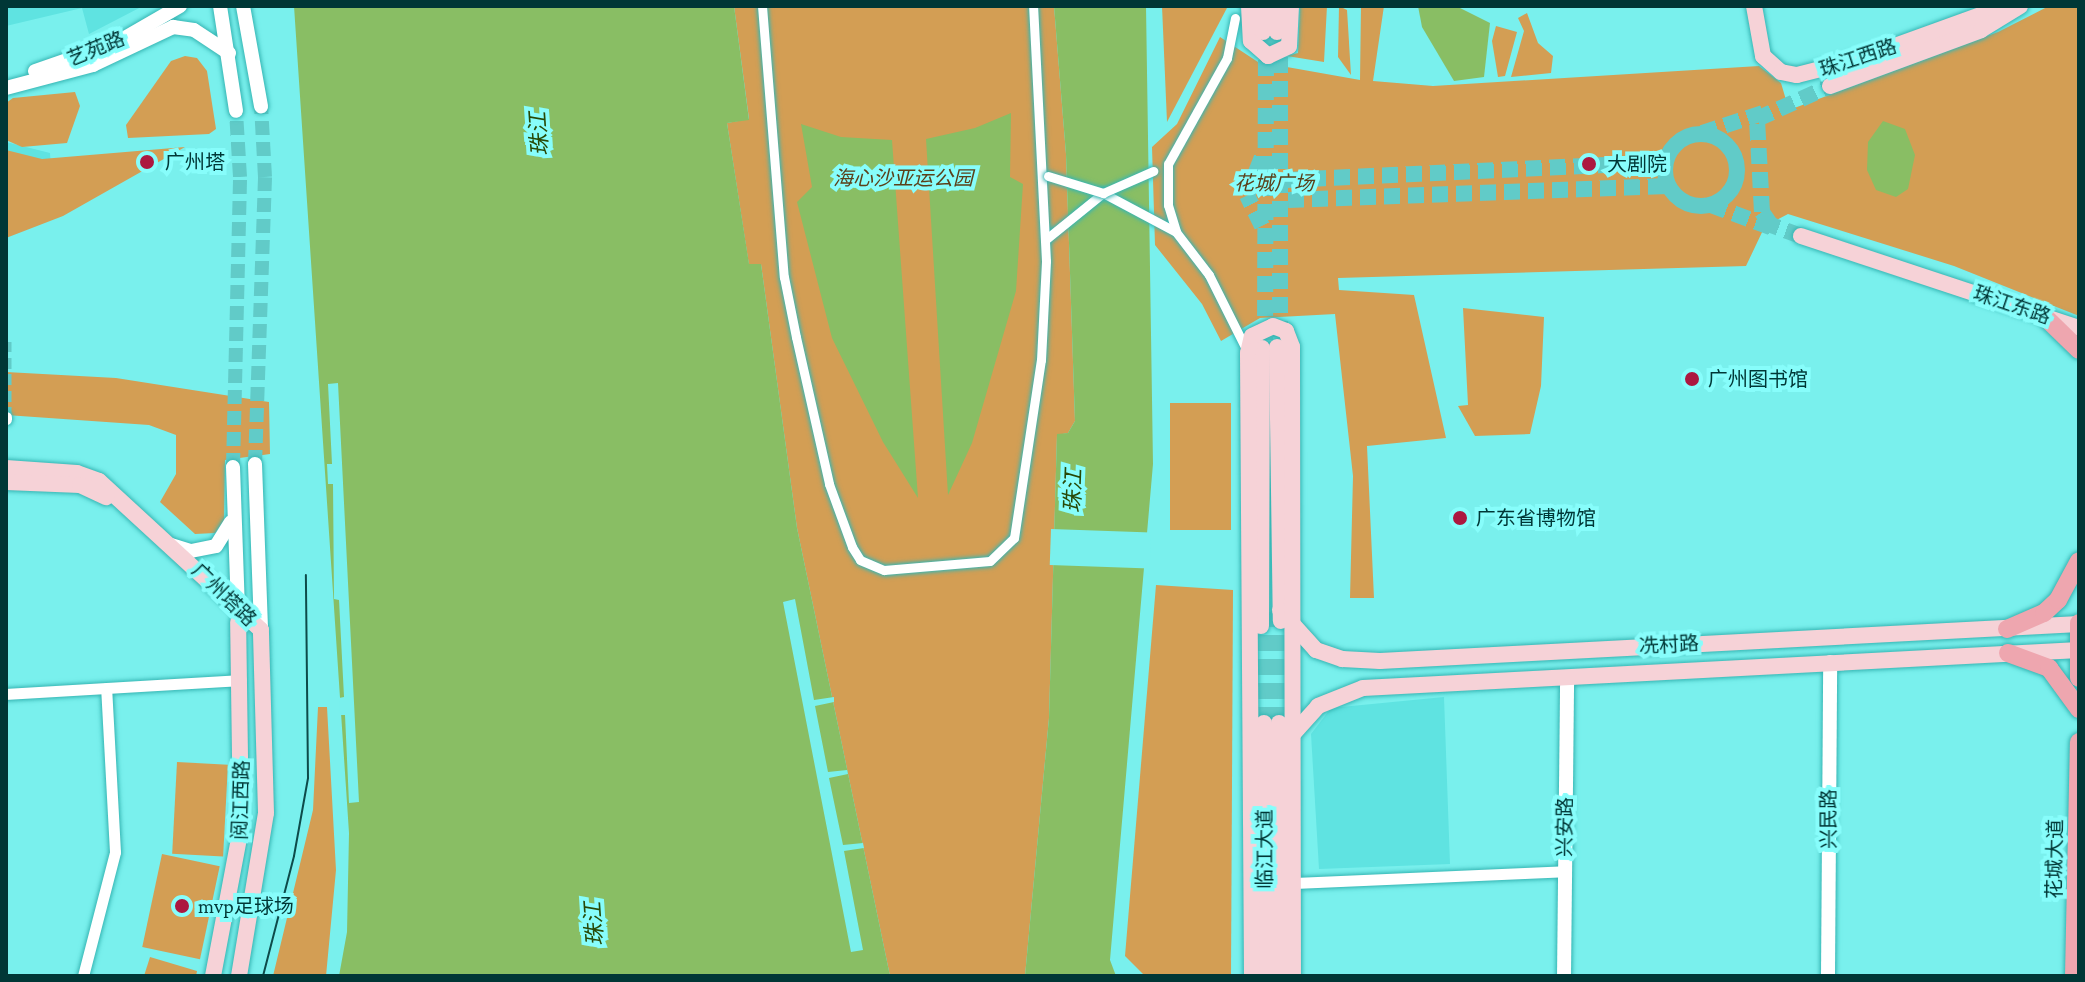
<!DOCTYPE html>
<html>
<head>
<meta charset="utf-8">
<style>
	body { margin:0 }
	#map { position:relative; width:2085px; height:982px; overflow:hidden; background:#79f0ed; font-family:"Crimson Pro","Noto Sans SC",serif }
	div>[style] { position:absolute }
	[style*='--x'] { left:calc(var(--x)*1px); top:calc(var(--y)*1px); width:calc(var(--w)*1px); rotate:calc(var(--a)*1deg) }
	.built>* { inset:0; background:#5fe3e1 }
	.green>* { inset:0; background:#d39e54; transform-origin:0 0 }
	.water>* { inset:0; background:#89be64 }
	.pier>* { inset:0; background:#79f0ed; transform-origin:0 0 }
	.minor-tunnel>* { height:11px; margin-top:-5.5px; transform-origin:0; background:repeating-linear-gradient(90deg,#61cbc8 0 11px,transparent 0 16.5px) }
	.tertiary-tunnel>* { height:14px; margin-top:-7px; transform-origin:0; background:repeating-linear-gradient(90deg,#61cbc8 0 14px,transparent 0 21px) }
	.secondary-tunnel>* { height:16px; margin-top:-8px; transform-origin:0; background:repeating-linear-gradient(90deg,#61cbc8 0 16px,transparent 0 24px) }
	.secondary-tunnel>.ring { margin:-8px; padding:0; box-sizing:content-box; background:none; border:16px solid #61cbc8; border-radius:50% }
	.roads { filter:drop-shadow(0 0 2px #36b5b3) drop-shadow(0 0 2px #36b5b3) }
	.pedestrian>* { height:9px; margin:-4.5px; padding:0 4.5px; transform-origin:4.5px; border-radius:4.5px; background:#fff }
	.minor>* { height:11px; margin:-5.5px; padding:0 5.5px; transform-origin:5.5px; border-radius:5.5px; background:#fff }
	.tertiary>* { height:14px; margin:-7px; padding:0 7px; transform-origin:7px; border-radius:7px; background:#fff }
	.secondary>* { height:16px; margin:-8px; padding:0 8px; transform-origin:8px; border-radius:8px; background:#f6d2d7 }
	.primary>* { height:18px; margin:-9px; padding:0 9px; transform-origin:9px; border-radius:9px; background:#eea6af }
	.tram>* { height:2px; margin:-1px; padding:0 1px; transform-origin:1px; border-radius:1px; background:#0d4b4a }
	.bridges { filter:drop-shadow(0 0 2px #36b5b3) drop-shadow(0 0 2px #36b5b3) }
	.pedestrian-bridge>* { height:9px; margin:-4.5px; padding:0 4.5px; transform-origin:4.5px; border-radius:4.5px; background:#fff }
	.dots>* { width:22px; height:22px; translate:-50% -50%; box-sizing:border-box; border:4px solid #87fdfb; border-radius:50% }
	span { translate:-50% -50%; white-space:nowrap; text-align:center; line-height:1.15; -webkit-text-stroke:8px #87fdfb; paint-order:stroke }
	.street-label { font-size:20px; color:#003736 }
	.poi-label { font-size:20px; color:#003736 }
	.left { translate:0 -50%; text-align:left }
	.park-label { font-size:20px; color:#5b401a; font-style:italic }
	.water-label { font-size:22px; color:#274806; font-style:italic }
	.frame { position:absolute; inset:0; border:8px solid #003736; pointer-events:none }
</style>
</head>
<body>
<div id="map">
	<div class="built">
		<i style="clip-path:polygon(6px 6px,143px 6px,89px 34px,82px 8px,6px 26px)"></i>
		<i style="clip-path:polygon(6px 142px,50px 153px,52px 182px,6px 185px)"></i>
		<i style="clip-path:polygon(1444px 697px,1450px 864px,1319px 869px,1311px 734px,1331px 708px)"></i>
	</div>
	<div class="green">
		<i style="clip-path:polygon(734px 6px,1054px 6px,1066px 154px,1075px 421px,1068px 433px,1057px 435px,1049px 718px,1025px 976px,890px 976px,797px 528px,761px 264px,749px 265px,727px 123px,749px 119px)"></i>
		<i style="clip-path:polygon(1162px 6px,1228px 6px,1167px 122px)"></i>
		<i style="clip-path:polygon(1300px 6px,1327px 6px,1324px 62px,1287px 56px,1298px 53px)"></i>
		<i style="clip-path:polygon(1339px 6px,1347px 10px,1351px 75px,1338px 57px)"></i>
		<i style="clip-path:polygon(1361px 6px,1384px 6px,1373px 81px,1433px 86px,1759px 66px,1781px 83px,1789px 110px,1998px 32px,2049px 6px,2079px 6px,2079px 316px,1954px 266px,1788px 214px,1765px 226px,1746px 266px,1338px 278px,1339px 290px,1414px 295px,1446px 438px,1367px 446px,1374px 598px,1350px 598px,1353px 476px,1335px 314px,1260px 318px,1221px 341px,1202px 304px,1155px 245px,1152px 147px,1177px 124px,1220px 37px,1258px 62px,1360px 80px)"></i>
		<i style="clip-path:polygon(1527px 13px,1538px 43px,1553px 56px,1551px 73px,1511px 77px,1524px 31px,1518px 18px)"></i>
		<i style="clip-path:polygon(1496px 26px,1517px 32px,1505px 76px,1498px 77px,1492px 41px)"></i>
		<i style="clip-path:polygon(185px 56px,197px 58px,207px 71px,216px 129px,209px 134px,128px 138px,126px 125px,171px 61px)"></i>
		<i style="clip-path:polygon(75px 92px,80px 106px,67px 143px,22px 147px,6px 140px,6px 103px,13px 98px)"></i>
		<i style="clip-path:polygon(185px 147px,63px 216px,6px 238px,6px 150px,42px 159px)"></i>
		<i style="clip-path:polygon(1463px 308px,1544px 317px,1541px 386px,1530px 434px,1475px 436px,1458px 406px,1468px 405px)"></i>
		<i style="clip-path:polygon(6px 372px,116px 378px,269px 402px,270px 454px,225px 460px,224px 520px,215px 533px,195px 534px,160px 502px,176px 474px,176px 435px,149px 425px,6px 415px)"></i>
		<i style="left:1170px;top:403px;width:61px;height:127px"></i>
		<i style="clip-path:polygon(1156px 585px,1233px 590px,1231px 976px,1145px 976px,1125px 956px)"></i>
		<i style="clip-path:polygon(318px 707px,327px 707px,336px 870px,326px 976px,273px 976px,313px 810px)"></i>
		<i style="left:177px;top:762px;width:51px;height:92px;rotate:3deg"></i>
		<i style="left:162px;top:854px;width:59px;height:95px;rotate:12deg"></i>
		<i style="clip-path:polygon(150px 957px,197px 971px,196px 976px,144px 976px)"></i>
	</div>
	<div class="water">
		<i style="clip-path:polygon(294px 6px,734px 6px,749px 120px,727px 123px,749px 264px,761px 264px,797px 528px,890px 976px,339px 976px,347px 932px,349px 833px)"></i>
		<i style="clip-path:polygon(1054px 6px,1146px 6px,1153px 464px,1110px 960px,1116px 976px,1025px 976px,1049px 718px,1057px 434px,1068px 433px,1075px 421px,1066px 154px)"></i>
		<i style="clip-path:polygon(1418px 6px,1456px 6px,1490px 23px,1484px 77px,1454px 81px,1422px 27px)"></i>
		<i style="clip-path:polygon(1011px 113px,1010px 177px,1023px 184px,1016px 291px,972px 443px,948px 495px,926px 139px,975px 128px)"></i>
		<i style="clip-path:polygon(1883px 121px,1905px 129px,1915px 155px,1908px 189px,1896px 197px,1876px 190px,1867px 170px,1868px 142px)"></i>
		<i style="clip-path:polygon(801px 124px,841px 137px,892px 140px,918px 498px,883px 442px,832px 338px,797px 202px,812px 187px)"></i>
	</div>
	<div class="pier">
		<i style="clip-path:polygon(338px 383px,359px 802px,349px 803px,345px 715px,340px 715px,339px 698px,344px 697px,339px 600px,334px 599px,333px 484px,328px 484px,327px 464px,332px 464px,328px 384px)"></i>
		<i style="left:1051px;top:529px;width:100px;height:36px;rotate:2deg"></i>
		<i style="clip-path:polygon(795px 599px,814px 700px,834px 697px,834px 702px,815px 706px,828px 772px,847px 770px,848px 774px,829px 778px,843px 845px,863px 843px,864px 848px,844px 851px,863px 950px,851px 952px,783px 602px)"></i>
	</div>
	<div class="minor-tunnel">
		<i style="--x:6;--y:341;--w:76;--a:90"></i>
	</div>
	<div class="tertiary-tunnel">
		<i style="--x:255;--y:464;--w:287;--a:-88"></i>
		<i style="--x:265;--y:177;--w:71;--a:-93.2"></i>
		<i style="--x:233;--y:467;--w:290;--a:-88.6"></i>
		<i style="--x:240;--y:177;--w:66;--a:-93.5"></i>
	</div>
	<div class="secondary-tunnel">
		<i style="--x:1702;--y:133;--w:64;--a:-18.2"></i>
		<i class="ring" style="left:1665px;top:134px;width:56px;height:56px"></i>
		<i style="--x:1286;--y:180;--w:379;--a:-2.7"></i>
		<i style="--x:1288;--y:200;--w:380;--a:-2.1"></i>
		<i style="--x:1711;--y:205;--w:66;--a:20.4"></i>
		<i style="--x:1262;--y:226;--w:34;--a:-116"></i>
		<i style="--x:1247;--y:195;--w:41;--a:-68.5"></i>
		<i style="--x:1801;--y:236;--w:32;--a:-160"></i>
		<i style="--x:1771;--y:225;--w:16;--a:-125"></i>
		<i style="--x:1762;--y:212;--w:93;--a:-93.1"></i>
		<i style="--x:1757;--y:119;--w:80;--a:-24.3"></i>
		<i style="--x:1265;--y:340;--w:320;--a:-89.8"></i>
		<i style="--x:1280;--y:361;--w:321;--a:-90"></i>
		<i style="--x:1264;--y:723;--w:111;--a:-90"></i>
		<i style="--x:1279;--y:723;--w:115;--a:-90"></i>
	</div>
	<div class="roads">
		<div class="pedestrian">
			<i style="--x:762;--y:6;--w:272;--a:85.4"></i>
			<i style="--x:784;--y:277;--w:61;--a:78.7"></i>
			<i style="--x:796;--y:337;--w:151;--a:77.3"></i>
			<i style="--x:829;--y:484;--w:67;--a:69.9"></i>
			<i style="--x:852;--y:547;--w:15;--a:58"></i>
			<i style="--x:860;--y:560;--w:26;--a:23"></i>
			<i style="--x:884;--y:570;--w:106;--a:-4.9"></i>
			<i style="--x:990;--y:561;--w:33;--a:-44"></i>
			<i style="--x:1014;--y:538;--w:180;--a:-81.4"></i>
			<i style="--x:1041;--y:360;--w:99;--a:-87.1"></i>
			<i style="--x:1046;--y:261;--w:255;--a:-92.9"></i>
			<i style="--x:1235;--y:18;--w:41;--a:101.3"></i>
			<i style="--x:1227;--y:58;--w:121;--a:119.1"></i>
			<i style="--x:1168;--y:164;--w:41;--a:90"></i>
			<i style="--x:1168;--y:205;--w:28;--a:73"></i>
			<i style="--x:1176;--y:232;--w:54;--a:52.5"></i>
			<i style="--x:1209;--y:275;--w:83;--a:63.4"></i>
			<i style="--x:1045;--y:240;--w:75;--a:-39"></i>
			<i style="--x:1103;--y:193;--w:83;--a:28.1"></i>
		</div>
		<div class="minor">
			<i style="--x:6;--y:419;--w:2;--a:-90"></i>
			<i style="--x:6;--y:694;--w:235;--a:-3.4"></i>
			<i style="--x:1294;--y:883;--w:271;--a:-2.5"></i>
			<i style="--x:83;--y:976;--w:128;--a:-75.5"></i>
			<i style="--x:115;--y:852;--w:164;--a:-93.1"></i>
		</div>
		<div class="tertiary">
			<i style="--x:220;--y:6;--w:106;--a:81.3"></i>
			<i style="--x:243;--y:6;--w:102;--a:79.8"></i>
			<i style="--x:35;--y:71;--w:86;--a:-19.1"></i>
			<i style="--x:116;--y:43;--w:74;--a:-30"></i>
			<i style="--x:6;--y:88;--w:90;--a:-14.8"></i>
			<i style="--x:93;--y:65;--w:89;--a:-25.4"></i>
			<i style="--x:173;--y:27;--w:21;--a:8"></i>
			<i style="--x:194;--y:30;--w:42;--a:33.3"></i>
			<i style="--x:255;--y:464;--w:166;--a:87.9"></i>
			<i style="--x:233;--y:467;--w:146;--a:88"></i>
			<i style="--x:171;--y:545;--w:21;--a:17"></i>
			<i style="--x:191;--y:551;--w:25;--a:-11"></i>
			<i style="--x:216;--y:546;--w:28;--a:-58"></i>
			<i style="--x:1564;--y:976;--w:298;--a:-89.4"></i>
			<i style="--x:1828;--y:976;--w:314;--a:-89.6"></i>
		</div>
		<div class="secondary">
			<i style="--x:1249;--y:6;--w:35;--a:87"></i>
			<i style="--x:1251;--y:41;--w:23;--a:41"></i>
			<i style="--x:1268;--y:56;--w:23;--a:-25"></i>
			<i style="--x:1289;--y:46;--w:40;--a:-87.1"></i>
			<i style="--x:1754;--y:6;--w:51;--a:79.8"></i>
			<i style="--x:1763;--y:56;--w:24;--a:42"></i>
			<i style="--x:1781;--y:72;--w:16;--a:11"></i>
			<i style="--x:1797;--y:75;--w:61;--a:-14.3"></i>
			<i style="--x:1856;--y:60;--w:158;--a:-19.9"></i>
			<i style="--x:1263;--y:32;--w:26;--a:-90"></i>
			<i style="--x:1277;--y:32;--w:26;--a:-90"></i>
			<i style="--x:1830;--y:86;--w:161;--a:-20.3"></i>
			<i style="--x:1981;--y:30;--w:46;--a:-31.6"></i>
			<i style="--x:1801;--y:236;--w:293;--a:18.3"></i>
			<i style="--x:1277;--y:347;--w:274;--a:89.2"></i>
			<i style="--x:6;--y:468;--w:71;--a:4"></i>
			<i style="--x:77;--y:473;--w:23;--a:20"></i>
			<i style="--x:99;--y:481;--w:220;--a:42.6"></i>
			<i style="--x:6;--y:482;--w:74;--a:2.3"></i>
			<i style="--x:80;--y:485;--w:29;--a:25"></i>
			<i style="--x:1280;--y:610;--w:54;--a:48"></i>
			<i style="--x:1316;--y:650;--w:28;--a:19"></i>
			<i style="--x:1342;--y:659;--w:38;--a:3"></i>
			<i style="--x:1380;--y:661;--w:700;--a:-3.03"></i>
			<i style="--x:1261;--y:626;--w:278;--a:-89.8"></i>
			<i style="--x:1264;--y:723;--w:253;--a:89.8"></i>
			<i style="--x:1294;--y:733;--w:36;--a:-48"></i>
			<i style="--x:1318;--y:706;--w:48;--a:-21.8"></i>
			<i style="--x:1363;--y:688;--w:717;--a:-3.04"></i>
			<i style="--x:213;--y:976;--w:151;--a:-79.3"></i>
			<i style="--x:241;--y:828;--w:206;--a:-90.8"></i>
			<i style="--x:239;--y:976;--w:165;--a:-80.6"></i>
			<i style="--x:266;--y:813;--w:183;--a:-91.6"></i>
			<i style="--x:1252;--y:976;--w:623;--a:-90.37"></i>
			<i style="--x:1248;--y:353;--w:17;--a:-77"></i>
			<i style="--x:1252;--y:336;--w:23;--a:-25"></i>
			<i style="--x:1273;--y:326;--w:14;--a:21"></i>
			<i style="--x:1286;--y:331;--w:17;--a:69"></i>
			<i style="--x:1292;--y:347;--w:629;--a:89.91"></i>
			<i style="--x:1279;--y:976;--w:253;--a:-90"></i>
		</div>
		<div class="primary">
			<i style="--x:2043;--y:315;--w:50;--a:44.2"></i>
			<i style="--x:2079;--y:623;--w:55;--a:90"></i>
			<i style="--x:2007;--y:629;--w:40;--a:-23.4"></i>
			<i style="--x:2044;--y:613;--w:19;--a:-43"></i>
			<i style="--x:2058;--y:600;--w:44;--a:-61.7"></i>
			<i style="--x:2008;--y:653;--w:44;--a:20.1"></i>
			<i style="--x:2049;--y:668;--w:51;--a:53.8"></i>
			<i style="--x:2074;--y:976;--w:234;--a:-88.8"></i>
		</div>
	</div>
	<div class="tram">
		<i style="--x:263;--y:976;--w:124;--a:-75.5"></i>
		<i style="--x:294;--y:856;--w:79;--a:-79.8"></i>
		<i style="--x:308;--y:778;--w:203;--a:-90.6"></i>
	</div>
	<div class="bridges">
		<div class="pedestrian-bridge">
			<i style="--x:1048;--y:176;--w:58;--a:17.2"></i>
			<i style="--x:1103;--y:193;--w:55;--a:-23.7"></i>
		</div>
	</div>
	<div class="dots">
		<i style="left:147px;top:162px;background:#ac1840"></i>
		<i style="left:1589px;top:164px;background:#ac1840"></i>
		<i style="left:1692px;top:379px;background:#ac1840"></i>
		<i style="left:1460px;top:518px;background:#ac1840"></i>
		<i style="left:182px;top:906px;background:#ac1840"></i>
	</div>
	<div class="street-label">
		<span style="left:96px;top:49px;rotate:-22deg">艺苑路</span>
		<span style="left:1858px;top:58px;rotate:-18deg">珠江西路</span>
		<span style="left:2012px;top:305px;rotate:19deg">珠江东路</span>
		<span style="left:224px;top:595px;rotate:44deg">广州塔路</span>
		<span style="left:1669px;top:645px;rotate:-3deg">冼村路</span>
		<span style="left:241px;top:800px;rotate:-88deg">阅江西路</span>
		<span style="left:1829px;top:819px;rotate:-90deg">兴民路</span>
		<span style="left:1565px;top:827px;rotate:-89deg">兴安路</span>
		<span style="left:1265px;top:849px;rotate:-90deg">临江大道</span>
		<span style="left:2055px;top:859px;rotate:-89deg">花城大道</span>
	</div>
	<div class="poi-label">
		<span class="left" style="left:165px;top:162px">广州塔</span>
		<span class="left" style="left:1607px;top:164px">大剧院</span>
		<span class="left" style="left:1708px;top:379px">广州图书馆</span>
		<span class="left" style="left:1476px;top:518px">广东省博物馆</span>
		<span class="left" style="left:198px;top:906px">mvp足球场</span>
	</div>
	<div class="park-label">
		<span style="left:903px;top:178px">海心沙亚运公园</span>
		<span style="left:1274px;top:183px">花城广场</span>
	</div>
	<div class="water-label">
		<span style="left:539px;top:134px;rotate:-94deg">珠江</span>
		<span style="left:1073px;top:491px;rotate:-88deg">珠江</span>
		<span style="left:594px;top:924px;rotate:-94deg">珠江</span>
	</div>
	<div class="frame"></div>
</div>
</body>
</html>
